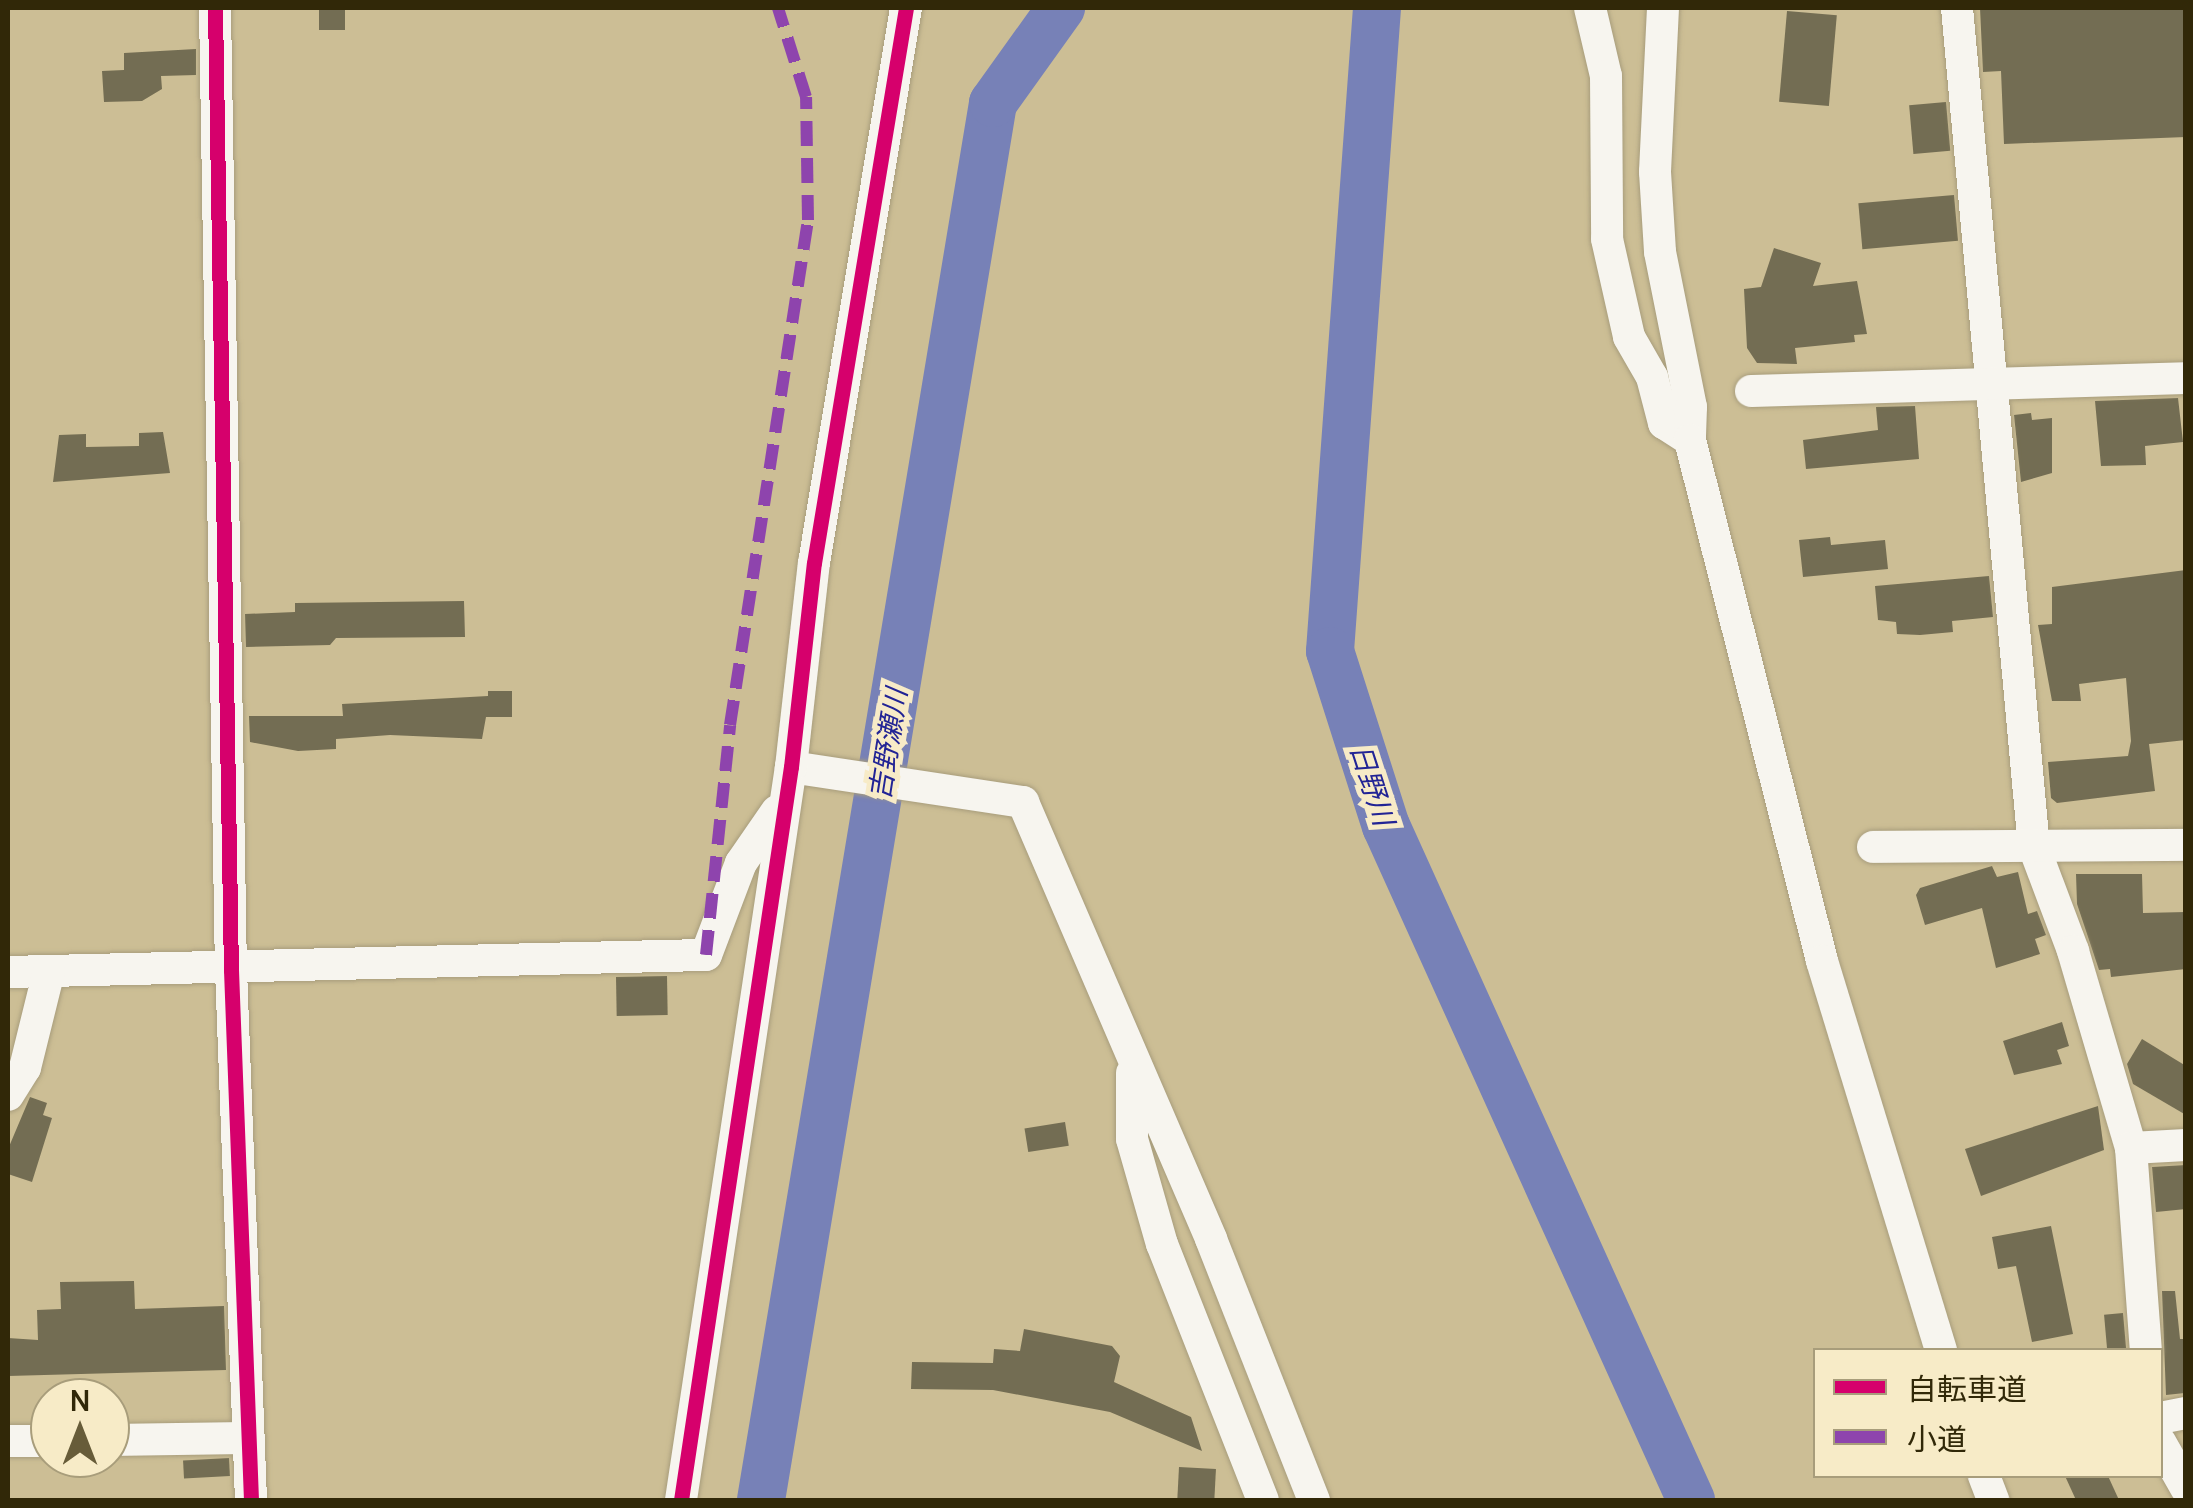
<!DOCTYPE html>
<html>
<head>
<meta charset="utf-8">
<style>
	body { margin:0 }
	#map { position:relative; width:2193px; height:1508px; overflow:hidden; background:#ccbe95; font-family:Manrope,"Noto Sans JP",sans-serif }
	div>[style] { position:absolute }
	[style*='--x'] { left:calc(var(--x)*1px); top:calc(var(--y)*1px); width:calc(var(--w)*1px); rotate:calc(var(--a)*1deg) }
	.river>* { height:48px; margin:-24px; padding:0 24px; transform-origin:24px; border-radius:24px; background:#7781b7 }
	.building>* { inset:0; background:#736d53; transform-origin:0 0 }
	.roads { filter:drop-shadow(0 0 2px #a89d7c) drop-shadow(0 0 2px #a89d7c) }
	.minor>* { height:32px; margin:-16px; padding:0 16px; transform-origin:16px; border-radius:16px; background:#f7f5ef }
	.quiet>* { height:12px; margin-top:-6px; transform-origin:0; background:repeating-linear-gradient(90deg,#8e44ad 0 25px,transparent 0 37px) }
	.cycleway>* { height:15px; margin:-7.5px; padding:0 7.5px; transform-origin:7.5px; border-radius:7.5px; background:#d6006c }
	span { translate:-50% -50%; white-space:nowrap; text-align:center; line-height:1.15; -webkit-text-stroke:10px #f7ebc7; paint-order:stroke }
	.water-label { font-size:28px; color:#222495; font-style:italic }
	.frame { position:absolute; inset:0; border:10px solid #312808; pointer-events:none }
	.legend { position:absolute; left:1813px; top:1348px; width:350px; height:130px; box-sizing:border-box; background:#f7ebc7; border:2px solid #a89d7b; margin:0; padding:12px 18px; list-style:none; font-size:30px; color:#312808 }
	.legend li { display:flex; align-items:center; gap:20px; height:50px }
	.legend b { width:50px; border:2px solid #a89d7b }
	.north { position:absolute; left:30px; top:1378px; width:100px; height:100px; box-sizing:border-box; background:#f7ebc7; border:2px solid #a89d7b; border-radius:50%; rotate:0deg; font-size:28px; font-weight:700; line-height:40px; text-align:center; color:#312808 }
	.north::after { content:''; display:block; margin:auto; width:35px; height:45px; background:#675c39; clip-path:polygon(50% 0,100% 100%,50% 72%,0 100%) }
</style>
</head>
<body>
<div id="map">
	<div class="river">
		<i style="--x:1377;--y:8;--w:645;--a:94.18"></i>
		<i style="--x:1330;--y:651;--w:184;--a:72.3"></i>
		<i style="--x:1386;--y:826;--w:740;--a:65.65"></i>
		<i style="--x:761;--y:1500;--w:1416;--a:-80.57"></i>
		<i style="--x:993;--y:103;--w:117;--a:-54.4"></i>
	</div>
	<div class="building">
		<i style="left:319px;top:8px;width:26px;height:22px"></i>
		<i style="clip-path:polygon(1980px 8px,2186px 8px,2186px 137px,2004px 144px,2001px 71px,1983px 72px)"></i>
		<i style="left:1787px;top:11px;width:50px;height:91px;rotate:5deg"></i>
		<i style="clip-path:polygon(196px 49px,196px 75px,161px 76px,162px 89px,142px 101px,104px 102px,102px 71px,124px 70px,124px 53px)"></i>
		<i style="left:1946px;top:102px;width:49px;height:37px;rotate:85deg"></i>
		<i style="left:1954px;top:195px;width:46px;height:96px;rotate:85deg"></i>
		<i style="clip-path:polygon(1774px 248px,1821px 263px,1813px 286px,1857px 281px,1867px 334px,1854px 335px,1855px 342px,1795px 348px,1797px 364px,1757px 363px,1747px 348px,1744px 289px,1761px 287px)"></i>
		<i style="clip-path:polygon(2178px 398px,2183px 442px,2145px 446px,2146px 465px,2101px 466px,2095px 401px)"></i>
		<i style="clip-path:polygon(1915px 406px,1919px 459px,1806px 469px,1803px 440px,1878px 430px,1876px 407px)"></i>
		<i style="clip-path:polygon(2031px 413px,2032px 420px,2052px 418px,2052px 473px,2021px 482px,2014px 415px)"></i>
		<i style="clip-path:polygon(163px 432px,170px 473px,53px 482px,59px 435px,86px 434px,86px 447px,139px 446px,139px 433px)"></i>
		<i style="clip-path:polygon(1830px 537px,1831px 545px,1885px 540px,1888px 569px,1803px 577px,1799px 540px)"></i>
		<i style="clip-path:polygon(2186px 570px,2186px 740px,2149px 744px,2155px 791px,2057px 803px,2051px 798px,2048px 762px,2128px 756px,2131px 741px,2126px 678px,2079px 684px,2081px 701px,2052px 701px,2038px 625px,2052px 624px,2052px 587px)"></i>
		<i style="clip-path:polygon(1989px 576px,1993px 617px,1952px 621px,1953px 632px,1920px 635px,1897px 634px,1896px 622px,1878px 620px,1875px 586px)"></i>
		<i style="clip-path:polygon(464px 601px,465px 637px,336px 638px,330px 645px,246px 647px,245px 614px,295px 612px,295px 603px)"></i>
		<i style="clip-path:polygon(488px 691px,512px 691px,512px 717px,486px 717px,482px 739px,390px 735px,336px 739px,336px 749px,298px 751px,250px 742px,249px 716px,343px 716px,342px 704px,488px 696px)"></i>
		<i style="clip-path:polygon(1992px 866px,1997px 877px,2018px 872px,2028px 914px,2037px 911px,2046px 935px,2035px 939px,2040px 954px,1996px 968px,1982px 908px,1925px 925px,1916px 895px,1920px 888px)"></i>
		<i style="clip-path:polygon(2076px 874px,2142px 874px,2143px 913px,2186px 912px,2186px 969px,2111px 977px,2110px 969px,2099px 970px,2077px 904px)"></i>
		<i style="left:667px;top:976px;width:39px;height:51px;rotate:89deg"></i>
		<i style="clip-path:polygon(2062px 1022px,2069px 1046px,2057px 1050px,2062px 1064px,2014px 1075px,2003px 1041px)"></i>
		<i style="clip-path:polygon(2142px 1039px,2186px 1066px,2186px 1115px,2133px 1084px,2127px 1064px)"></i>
		<i style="clip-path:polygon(30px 1097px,47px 1103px,43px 1115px,52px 1118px,32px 1182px,8px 1174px,8px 1149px)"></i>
		<i style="clip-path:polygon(2098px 1106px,2104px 1150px,1981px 1196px,1965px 1149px)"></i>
		<i style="left:1065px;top:1122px;width:24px;height:41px;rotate:81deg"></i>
		<i style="clip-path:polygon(2186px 1165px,2186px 1209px,2156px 1212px,2152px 1167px)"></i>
		<i style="clip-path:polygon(2051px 1226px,2073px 1334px,2032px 1342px,2016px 1266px,1998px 1269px,1992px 1237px)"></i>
		<i style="clip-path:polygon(134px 1281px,135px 1309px,224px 1306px,226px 1370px,8px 1376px,8px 1338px,38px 1340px,37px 1310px,61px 1309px,60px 1282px)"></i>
		<i style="clip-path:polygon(2162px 1291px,2175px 1291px,2180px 1339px,2186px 1339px,2185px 1393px,2166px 1395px)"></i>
		<i style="left:2123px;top:1313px;width:37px;height:19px;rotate:85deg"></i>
		<i style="clip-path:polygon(1024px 1329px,1112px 1346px,1120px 1356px,1114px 1382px,1191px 1417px,1202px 1451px,1110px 1412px,993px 1390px,911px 1389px,912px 1362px,993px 1363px,994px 1349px,1020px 1351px)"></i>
		<i style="left:229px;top:1458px;width:18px;height:46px;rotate:87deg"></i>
		<i style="left:1179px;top:1467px;width:37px;height:33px;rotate:3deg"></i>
		<i style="clip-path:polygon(2065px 1476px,2108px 1476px,2119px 1500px,2076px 1500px)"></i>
	</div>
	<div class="roads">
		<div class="minor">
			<i style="--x:215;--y:8;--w:962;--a:89.05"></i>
			<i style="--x:231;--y:970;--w:530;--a:87.84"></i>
			<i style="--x:1590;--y:8;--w:70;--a:76.8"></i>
			<i style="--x:1606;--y:76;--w:163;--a:89.6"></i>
			<i style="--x:1607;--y:239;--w:100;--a:77.3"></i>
			<i style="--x:1629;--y:337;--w:46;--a:60.1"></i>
			<i style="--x:1652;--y:377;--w:48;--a:75.4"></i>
			<i style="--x:1664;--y:423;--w:31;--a:33"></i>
			<i style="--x:1663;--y:8;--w:164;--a:92.8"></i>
			<i style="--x:1655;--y:172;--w:80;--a:86.4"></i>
			<i style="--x:1660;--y:252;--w:158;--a:78.7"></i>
			<i style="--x:1691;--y:407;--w:33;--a:92"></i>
			<i style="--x:1690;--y:440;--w:537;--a:75.78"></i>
			<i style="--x:1822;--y:961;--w:407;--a:73"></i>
			<i style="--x:1957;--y:8;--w:843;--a:84.76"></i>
			<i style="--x:2034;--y:847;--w:111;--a:69.4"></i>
			<i style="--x:2073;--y:951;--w:205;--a:73.6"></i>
			<i style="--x:2131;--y:1148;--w:203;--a:85.8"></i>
			<i style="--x:1751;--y:391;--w:435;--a:-1.7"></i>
			<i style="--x:791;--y:767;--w:235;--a:8.6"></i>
			<i style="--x:1023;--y:802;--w:476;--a:66.7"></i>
			<i style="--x:1211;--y:1239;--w:281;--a:68.5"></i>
			<i style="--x:1873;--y:847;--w:313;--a:-0.4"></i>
			<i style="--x:8;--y:972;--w:698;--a:-1.4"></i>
			<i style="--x:706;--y:955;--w:98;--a:-69.2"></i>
			<i style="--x:741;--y:863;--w:63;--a:-55.3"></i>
			<i style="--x:1132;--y:1073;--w:66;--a:90"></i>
			<i style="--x:1132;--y:1139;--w:109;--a:74.1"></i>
			<i style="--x:1162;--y:1244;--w:275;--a:68.5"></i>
			<i style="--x:8;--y:1095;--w:32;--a:-58"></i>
			<i style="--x:25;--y:1068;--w:100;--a:-76.1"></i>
			<i style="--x:2131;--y:1148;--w:55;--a:-3.1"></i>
			<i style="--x:2160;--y:1418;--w:26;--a:-11"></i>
			<i style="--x:110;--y:1440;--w:135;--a:-0.8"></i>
			<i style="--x:8;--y:1441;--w:42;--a:0"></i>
			<i style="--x:2160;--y:1442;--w:53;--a:60.5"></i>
			<i style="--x:1984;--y:1476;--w:26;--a:69"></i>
			<i style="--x:681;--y:1500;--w:741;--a:-81.47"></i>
			<i style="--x:791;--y:767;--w:205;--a:-83.6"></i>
			<i style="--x:814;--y:563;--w:563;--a:-80.59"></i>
		</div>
	</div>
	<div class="quiet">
		<i style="--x:706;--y:955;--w:231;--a:-84"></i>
		<i style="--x:730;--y:725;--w:511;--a:-81.22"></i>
		<i style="--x:808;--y:220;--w:123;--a:-90.9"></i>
		<i style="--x:806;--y:97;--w:93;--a:-107.5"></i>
	</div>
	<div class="cycleway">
		<i style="--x:215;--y:8;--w:962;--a:89.05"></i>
		<i style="--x:231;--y:970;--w:530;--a:87.84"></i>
		<i style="--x:681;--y:1500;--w:741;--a:-81.47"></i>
		<i style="--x:791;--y:767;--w:205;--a:-83.6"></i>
		<i style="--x:814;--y:563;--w:563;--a:-80.59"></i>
	</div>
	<div class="water-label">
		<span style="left:887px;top:744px;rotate:-81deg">吉野瀬川</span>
		<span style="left:1373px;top:784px;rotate:72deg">日野川</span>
	</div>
	<div class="frame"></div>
	<ul class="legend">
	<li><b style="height:12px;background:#d6006c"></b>自転車道</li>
	<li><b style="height:12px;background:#8e44ad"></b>小道</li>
	</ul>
	<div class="north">N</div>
</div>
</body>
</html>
